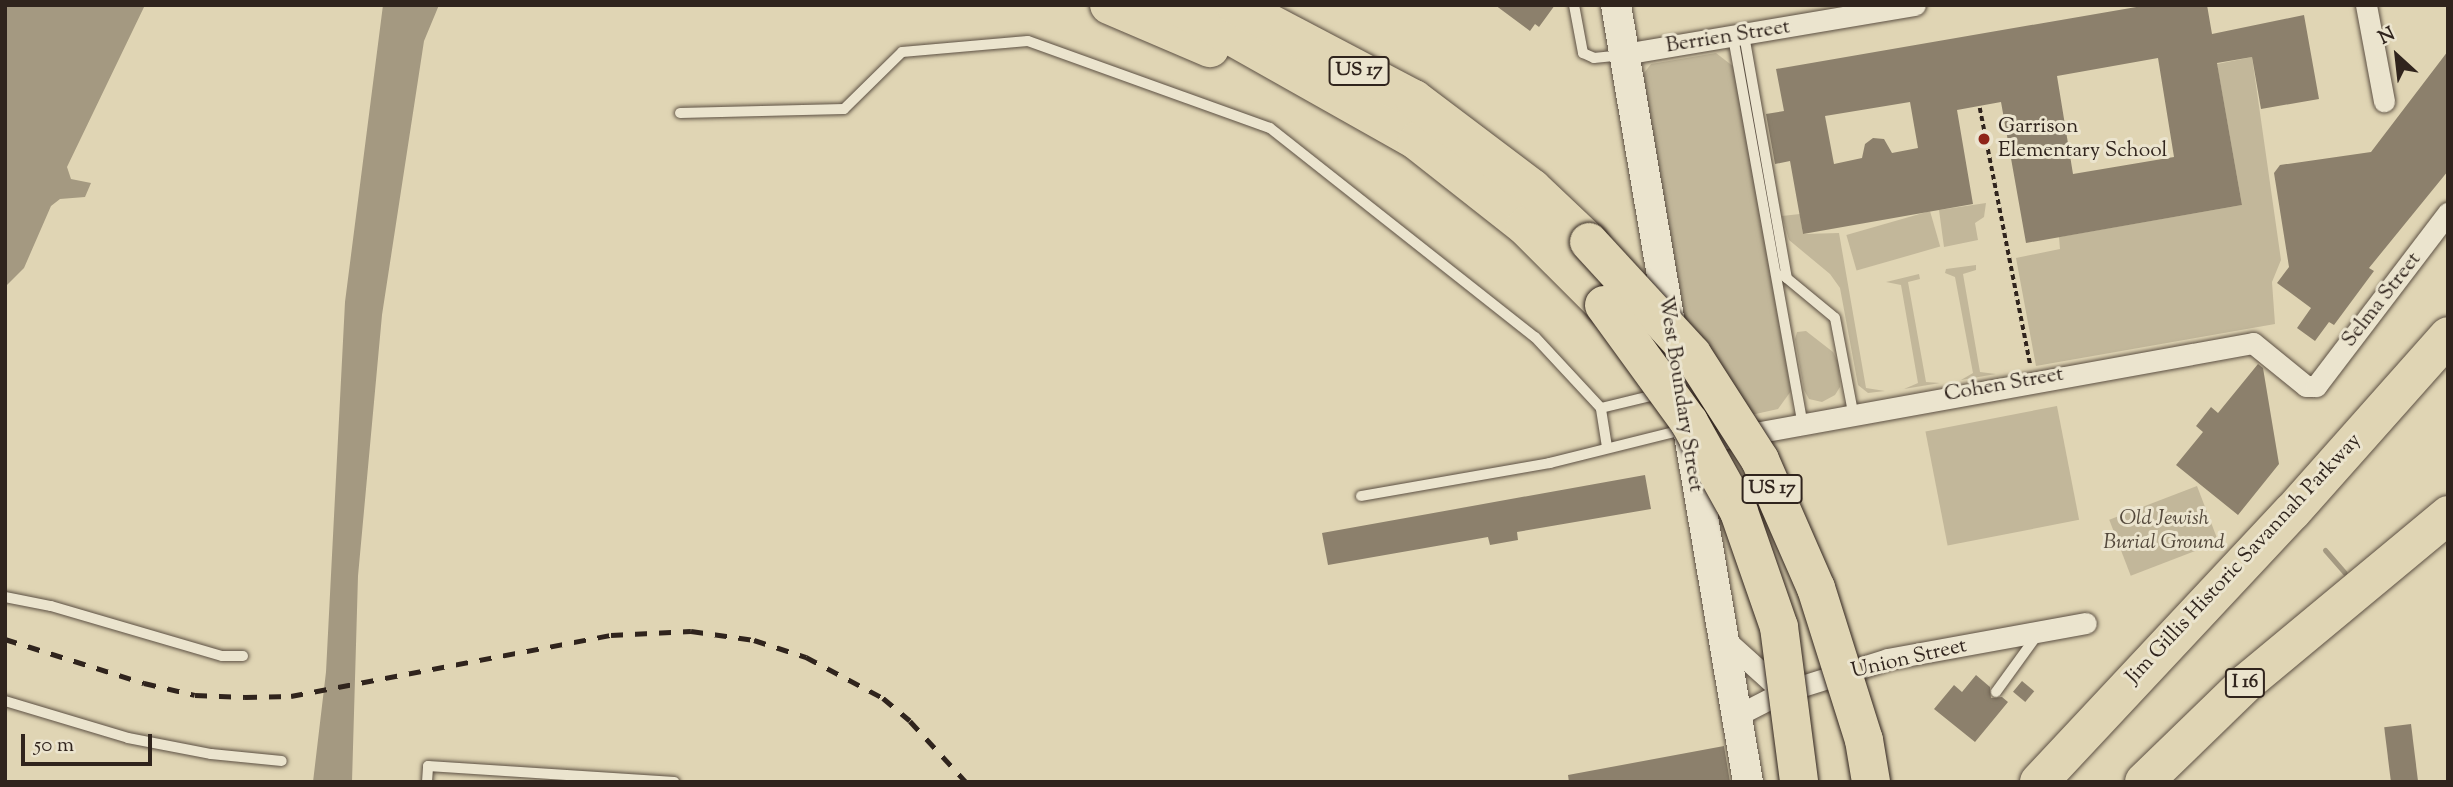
<!DOCTYPE html>
<html>
<head>
<meta charset="utf-8">
<style>
	body { margin:0 }
	#map { position:relative; width:2453px; height:787px; overflow:hidden; background:#e0d5b4; font-family:"Sorts Mill Goudy",serif }
	div>[style] { position:absolute }
	[style*='--x'] { left:calc(var(--x)*1px); top:calc(var(--y)*1px); width:calc(var(--w)*1px); rotate:calc(var(--a)*1deg) }
	.green>* { inset:0; background:#c2b79a; transform-origin:0 0 }
	.water>* { inset:0; background:#a49981 }
	.stream>* { height:5px; margin:-2.5px; padding:0 2.5px; transform-origin:2.5px; border-radius:2.5px; background:#a49981 }
	.building>* { inset:0; background:#8c806c; transform-origin:0 0 }
	.path>* { height:3.5px; margin-top:-1.75px; transform-origin:0; background:repeating-linear-gradient(90deg,#30241d 0 5px,transparent 0 8.5px) }
	.roads { filter:drop-shadow(0 0 2px #5c5043) drop-shadow(0 0 2px #5c5043) }
	.lane>* { height:10px; margin:-5px; padding:0 5px; transform-origin:5px; border-radius:5px; background:#ebe4ce }
	.street>* { height:21px; margin:-10.5px; padding:0 10.5px; transform-origin:10.5px; border-radius:10.5px; background:#ebe4ce }
	.secondary>* { height:30px; margin:-15px; padding:0 15px; transform-origin:15px; border-radius:15px; background:#ebe4ce }
	.highway>* { height:38px; margin:-19px; padding:0 19px; transform-origin:19px; border-radius:19px; background:#e0d5b4 }
	.rail>* { height:5px; margin-top:-2.5px; transform-origin:0; background:repeating-linear-gradient(90deg,#30241d 0 12px,transparent 0 24px) }
	.bridges { filter:drop-shadow(0 0 2px #30241d) drop-shadow(0 0 2px #30241d) }
	.highway-bridge>* { height:38px; margin:-19px; padding:0 19px; transform-origin:19px; border-radius:19px; background:#e0d5b4 }
	.dots>* { width:19px; height:19px; translate:-50% -50%; box-sizing:border-box; border:4px solid #ebe4ce; border-radius:50% }
	span { translate:-50% -50%; white-space:nowrap; text-align:center; line-height:1.15; -webkit-text-stroke:6px #ebe4ce; paint-order:stroke }
	.shield-label span { padding:2px 5px; background:#ebe4ce; border:2px solid; border-radius:5px; -webkit-text-stroke-width:0 }
	.shield-label { font-size:19px; color:#30241d; font-weight:700 }
	.street-label { font-size:21px; color:#30241d }
	.poi-label { font-size:21px; color:#30241d }
	.left { translate:0 -50%; text-align:left }
	.park-label { font-size:21px; color:#54493c; font-style:italic }
	.frame { position:absolute; inset:0; border:7px solid #30241d; pointer-events:none }
	.north { position:absolute; left:2362px; top:21px; width:70px; height:70px; -webkit-text-stroke:5px #ebe4ce; paint-order:stroke; rotate:333deg; font-size:19px; font-weight:700; line-height:28px; text-align:center; color:#30241d }
	.north::after { content:''; display:block; margin:auto; width:24px; height:32px; background:#30241d; clip-path:polygon(50% 0,100% 100%,50% 72%,0 100%) }
	.scale { position:absolute; left:21px; top:734px; width:131px; height:32px; box-sizing:border-box; border:4px solid #30241d; border-top:0; padding-left:9px; font-size:21px; line-height:24px; white-space:nowrap; color:#30241d; -webkit-text-stroke:5px #ebe4ce; paint-order:stroke }
</style>
</head>
<body>
<div id="map">
	<div class="green">
		<i style="clip-path:polygon(1716px 53px,1734px 67px,1791px 391px,1778px 409px,1751px 415px,1675px 303px,1641px 77px,1651px 64px)"></i>
		<i style="clip-path:polygon(2252px 57px,2281px 260px,2272px 282px,2275px 324px,2036px 366px,2016px 258px,2060px 249px,2059px 237px,2242px 205px,2217px 64px)"></i>
		<i style="clip-path:polygon(1986px 203px,1984px 217px,1975px 223px,1978px 240px,1944px 247px,1939px 210px)"></i>
		<i style="left:1930px;top:211px;width:37px;height:87px;rotate:74deg"></i>
		<i style="clip-path:polygon(1800px 214px,1803px 234px,1839px 233px,1866px 388px,1885px 391px,1868px 393px,1858px 385px,1840px 288px,1830px 274px,1789px 240px,1782px 216px)"></i>
		<i style="clip-path:polygon(1976px 265px,1976px 270px,1963px 274px,1980px 372px,1996px 374px,1961px 380px,1973px 373px,1955px 277px,1945px 273px,1946px 269px)"></i>
		<i style="clip-path:polygon(1919px 274px,1920px 279px,1908px 282px,1926px 382px,1940px 383px,1904px 389px,1918px 383px,1901px 285px,1886px 282px)"></i>
		<i style="clip-path:polygon(1806px 331px,1833px 352px,1839px 364px,1840px 387px,1835px 395px,1822px 402px,1809px 399px,1804px 390px,1795px 339px,1797px 332px)"></i>
		<i style="left:2057px;top:406px;width:116px;height:134px;rotate:79deg"></i>
		<i style="left:2197px;top:486px;width:60px;height:94px;rotate:69deg"></i>
	</div>
	<div class="water">
		<i style="clip-path:polygon(145px 5px,67px 167px,71px 179px,91px 183px,85px 197px,60px 199px,51px 206px,24px 268px,5px 287px,5px 6px)"></i>
		<i style="clip-path:polygon(383px 5px,439px 5px,424px 41px,382px 315px,358px 576px,352px 782px,313px 782px,326px 672px,345px 302px)"></i>
	</div>
	<div class="stream">
		<i style="--x:2325;--y:550;--w:30;--a:49"></i>
	</div>
	<div class="building">
		<i style="clip-path:polygon(1495px 5px,1555px 5px,1539px 27px,1535px 24px,1530px 31px)"></i>
		<i style="clip-path:polygon(evenodd,2148px 5px,2207px 5px,2212px 34px,2304px 15px,2319px 99px,2261px 109px,2252px 57px,2217px 63px,2242px 205px,2026px 243px,2001px 102px,1957px 110px,1973px 204px,1803px 234px,1790px 161px,1775px 164px,1766px 114px,1784px 111px,1776px 69px,2148px 5px,2158px 58px,2174px 157px,2073px 174px,2057px 76px,2158px 58px,2148px 5px,1910px 102px,1918px 148px,1892px 153px,1884px 139px,1873px 138px,1865px 144px,1862px 158px,1834px 164px,1825px 116px,1910px 102px)"></i>
		<i style="clip-path:polygon(2448px 51px,2448px 171px,2369px 268px,2374px 271px,2334px 325px,2329px 322px,2315px 341px,2297px 328px,2311px 308px,2277px 283px,2289px 267px,2274px 173px,2280px 165px,2371px 152px)"></i>
		<i style="clip-path:polygon(2258px 364px,2263px 368px,2279px 464px,2238px 515px,2176px 465px,2203px 432px,2196px 426px,2211px 407px,2218px 413px)"></i>
		<i style="clip-path:polygon(1645px 475px,1651px 509px,1517px 532px,1518px 540px,1490px 545px,1488px 537px,1328px 565px,1322px 533px)"></i>
		<i style="clip-path:polygon(1976px 675px,1990px 687px,1991px 698px,2002px 697px,2008px 702px,1975px 742px,1934px 709px,1954px 685px,1962px 692px)"></i>
		<i style="left:2022px;top:681px;width:16px;height:14px;rotate:40deg"></i>
		<i style="left:2411px;top:724px;width:58px;height:27px;rotate:83deg"></i>
		<i style="clip-path:polygon(1724px 746px,1730px 782px,1569px 782px,1568px 775px)"></i>
	</div>
	<div class="path">
		<i style="--x:1980;--y:108;--w:261;--a:78.9"></i>
	</div>
	<div class="roads">
		<div class="lane">
			<i style="--x:1574;--y:5;--w:49;--a:79.4"></i>
			<i style="--x:1583;--y:53;--w:12;--a:24"></i>
			<i style="--x:1594;--y:58;--w:27;--a:-6"></i>
			<i style="--x:1744;--y:35;--w:247;--a:80"></i>
			<i style="--x:1733;--y:37;--w:390;--a:79.8"></i>
			<i style="--x:680;--y:113;--w:164;--a:-1.4"></i>
			<i style="--x:844;--y:109;--w:81;--a:-44.5"></i>
			<i style="--x:902;--y:52;--w:126;--a:-5"></i>
			<i style="--x:1028;--y:41;--w:257;--a:19.8"></i>
			<i style="--x:1270;--y:128;--w:337;--a:38.3"></i>
			<i style="--x:1535;--y:337;--w:97;--a:47.1"></i>
			<i style="--x:1783;--y:275;--w:67;--a:39.6"></i>
			<i style="--x:1835;--y:318;--w:96;--a:79.2"></i>
			<i style="--x:1607;--y:447;--w:39;--a:-99"></i>
			<i style="--x:1601;--y:408;--w:60;--a:-13.6"></i>
			<i style="--x:1361;--y:496;--w:192;--a:-9.9"></i>
			<i style="--x:1550;--y:463;--w:140;--a:-14"></i>
			<i style="--x:5;--y:597;--w:47;--a:11.1"></i>
			<i style="--x:51;--y:606;--w:178;--a:16.3"></i>
			<i style="--x:222;--y:656;--w:21;--a:0"></i>
			<i style="--x:1996;--y:692;--w:72;--a:-54.1"></i>
			<i style="--x:5;--y:701;--w:128;--a:16.7"></i>
			<i style="--x:128;--y:738;--w:85;--a:10.9"></i>
			<i style="--x:211;--y:754;--w:71;--a:5.6"></i>
			<i style="--x:427;--y:782;--w:16;--a:-86"></i>
			<i style="--x:428;--y:766;--w:247;--a:3.7"></i>
		</div>
		<div class="street">
			<i style="--x:2366;--y:5;--w:98;--a:79.4"></i>
			<i style="--x:1624;--y:54;--w:295;--a:-9.6"></i>
			<i style="--x:1694;--y:444;--w:568;--a:-10.24"></i>
			<i style="--x:2253;--y:343;--w:68;--a:39.1"></i>
			<i style="--x:2306;--y:386;--w:10;--a:0"></i>
			<i style="--x:2316;--y:386;--w:218;--a:-52.7"></i>
			<i style="--x:1722;--y:637;--w:82;--a:42"></i>
			<i style="--x:1738;--y:715;--w:51;--a:-27.1"></i>
			<i style="--x:1783;--y:692;--w:110;--a:-17.4"></i>
			<i style="--x:1888;--y:659;--w:201;--a:-10.3"></i>
		</div>
		<div class="secondary">
			<i style="--x:1616;--y:5;--w:788;--a:80.36"></i>
		</div>
		<div class="highway">
			<i style="--x:1109;--y:5;--w:110;--a:23.1"></i>
			<i style="--x:1176;--y:5;--w:277;--a:29.4"></i>
			<i style="--x:1417;--y:141;--w:137;--a:38.2"></i>
			<i style="--x:1525;--y:226;--w:112;--a:45"></i>
			<i style="--x:1235;--y:5;--w:202;--a:27.7"></i>
			<i style="--x:1414;--y:99;--w:148;--a:37"></i>
			<i style="--x:1532;--y:188;--w:79;--a:43.5"></i>
			<i style="--x:2039;--y:782;--w:370;--a:-46.9"></i>
			<i style="--x:2292;--y:512;--w:235;--a:-48.4"></i>
			<i style="--x:2144;--y:782;--w:142;--a:-44.1"></i>
			<i style="--x:2246;--y:683;--w:263;--a:-39.7"></i>
		</div>
	</div>
	<div class="rail">
		<i style="--x:5;--y:639;--w:146;--a:17.6"></i>
		<i style="--x:144;--y:683;--w:52;--a:13.2"></i>
		<i style="--x:195;--y:695;--w:50;--a:2.3"></i>
		<i style="--x:245;--y:697;--w:46;--a:-1.2"></i>
		<i style="--x:291;--y:696;--w:326;--a:-10.8"></i>
		<i style="--x:611;--y:635;--w:80;--a:-2.9"></i>
		<i style="--x:691;--y:631;--w:64;--a:8.1"></i>
		<i style="--x:754;--y:640;--w:55;--a:18.1"></i>
		<i style="--x:806;--y:657;--w:87;--a:28"></i>
		<i style="--x:883;--y:698;--w:35;--a:40"></i>
		<i style="--x:910;--y:721;--w:83;--a:47.4"></i>
	</div>
	<div class="bridges">
		<div class="highway-bridge">
			<i style="--x:1589;--y:242;--w:152;--a:47.4"></i>
			<i style="--x:1692;--y:354;--w:126;--a:57.3"></i>
			<i style="--x:1760;--y:460;--w:140;--a:66.4"></i>
			<i style="--x:1816;--y:588;--w:159;--a:72.5"></i>
			<i style="--x:1864;--y:740;--w:43;--a:80.5"></i>
			<i style="--x:1604;--y:305;--w:145;--a:54"></i>
			<i style="--x:1689;--y:422;--w:103;--a:60.9"></i>
			<i style="--x:1739;--y:512;--w:122;--a:70.8"></i>
			<i style="--x:1779;--y:627;--w:156;--a:82.6"></i>
		</div>
	</div>
	<div class="dots">
		<i style="left:1984px;top:139px;background:#8f2418"></i>
	</div>
	<div class="shield-label">
		<span style="left:1359px;top:71px">US 17</span>
		<span style="left:1772px;top:489px">US 17</span>
		<span style="left:2245px;top:683px">I 16</span>
	</div>
	<div class="street-label">
		<span style="left:1728px;top:37px;rotate:-9deg">Berrien Street</span>
		<span style="left:2382px;top:300px;rotate:-52deg">Selma Street</span>
		<span style="left:2004px;top:385px;rotate:-10deg">Cohen Street</span>
		<span style="left:1680px;top:394px;rotate:81deg">West Boundary Street</span>
		<span style="left:2244px;top:559px;rotate:-47deg">Jim Gillis Historic Savannah Parkway</span>
		<span style="left:1909px;top:659px;rotate:-13deg">Union Street</span>
	</div>
	<div class="poi-label">
		<span class="left" style="left:1998px;top:139px">Garrison<br>Elementary School</span>
	</div>
	<div class="park-label">
		<span style="left:2164px;top:531px">Old Jewish<br>Burial Ground</span>
	</div>
	<div class="frame"></div>
	<div class="north">N</div>
	<div class="scale">50 m</div>
</div>
</body>
</html>
